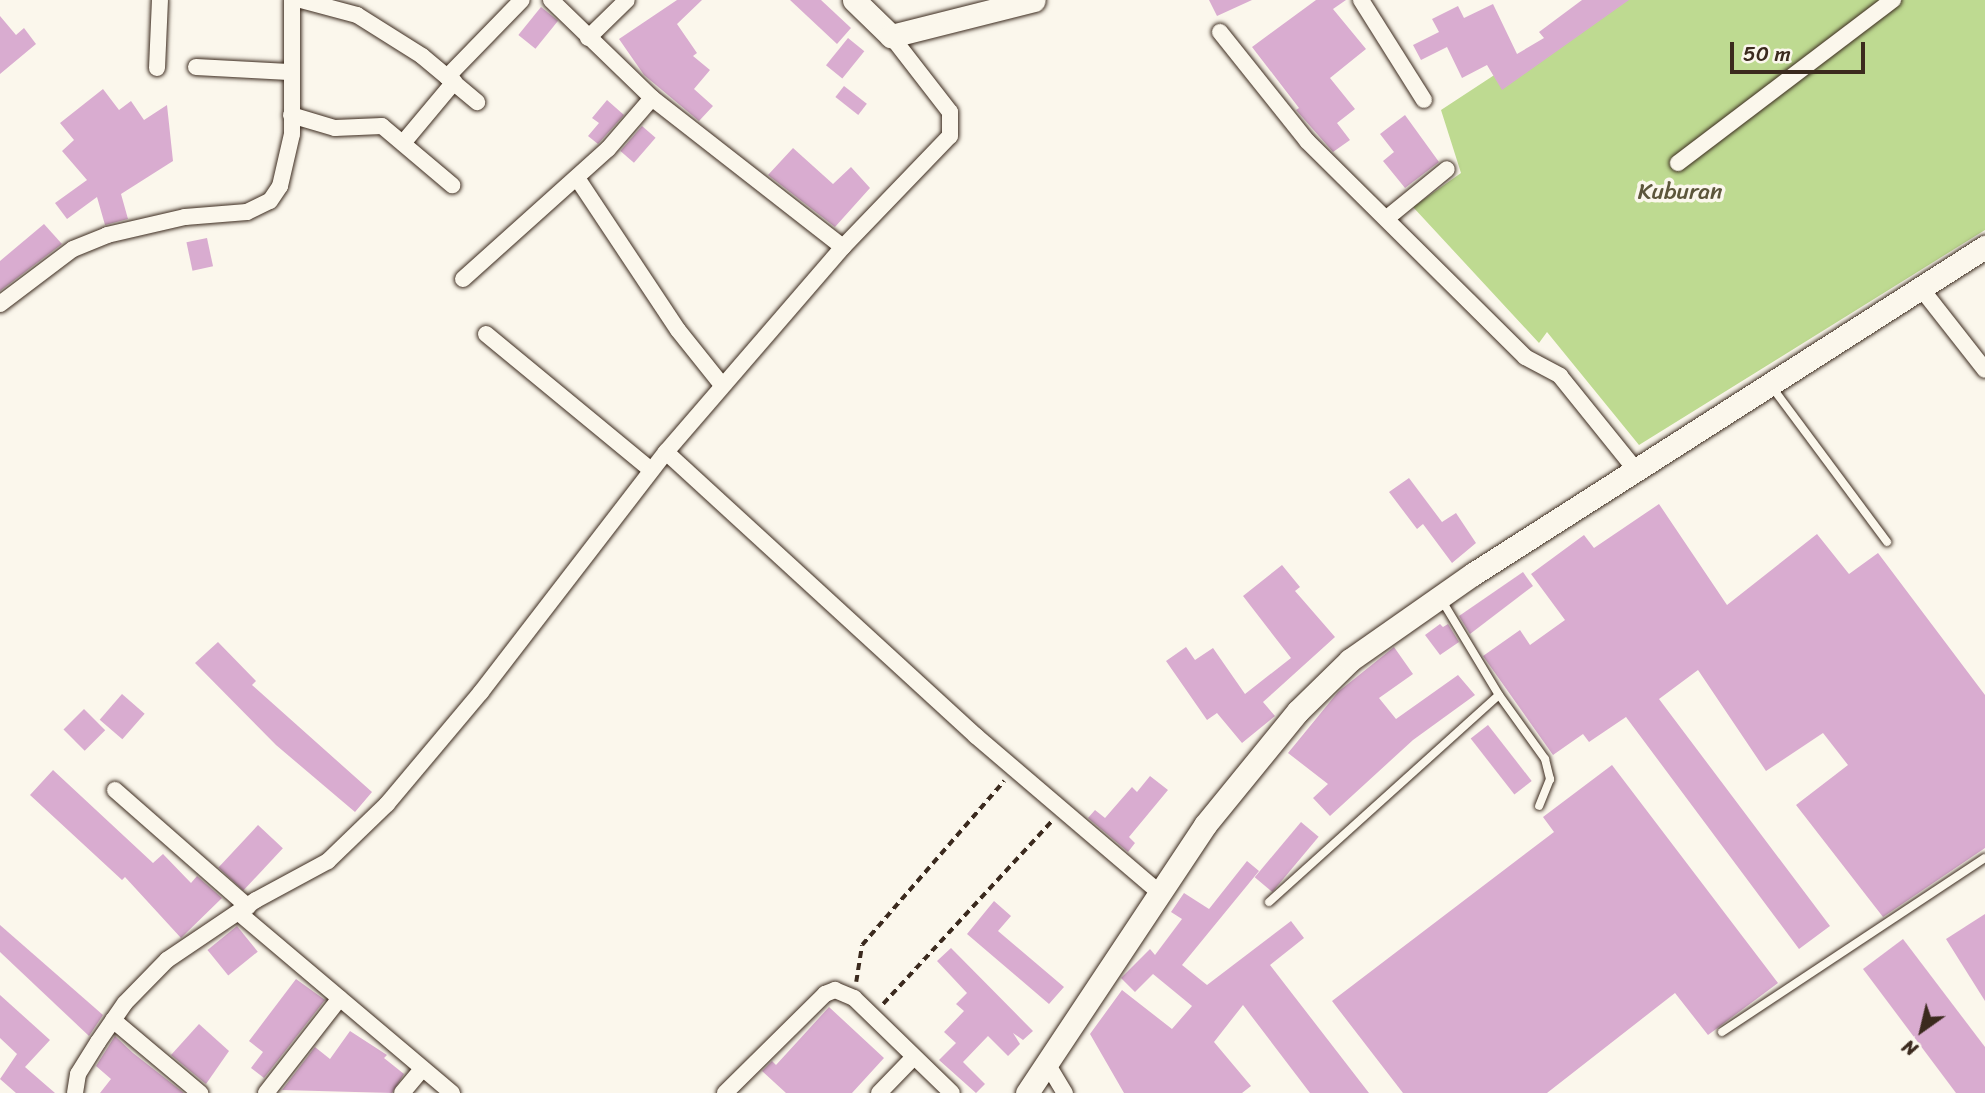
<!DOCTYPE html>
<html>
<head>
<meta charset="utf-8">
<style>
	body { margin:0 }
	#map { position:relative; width:1985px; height:1093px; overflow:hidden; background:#fbf7ec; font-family:Sriracha,sans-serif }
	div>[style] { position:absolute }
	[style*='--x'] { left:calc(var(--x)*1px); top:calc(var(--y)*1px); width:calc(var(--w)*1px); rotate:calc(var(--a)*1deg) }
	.green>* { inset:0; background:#beda91 }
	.building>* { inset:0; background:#d9acd0; transform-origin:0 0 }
	.path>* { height:3.5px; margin-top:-1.75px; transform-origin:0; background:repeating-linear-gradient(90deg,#3b2a1e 0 7px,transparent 0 12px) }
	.roads { filter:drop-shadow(0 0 2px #3b2a1e) drop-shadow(0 0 2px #3b2a1e) }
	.lane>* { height:8px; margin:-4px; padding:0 4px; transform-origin:4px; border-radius:4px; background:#fbf7ec }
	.street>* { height:16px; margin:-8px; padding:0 8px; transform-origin:8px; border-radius:8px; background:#fbf7ec }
	.secondary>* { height:23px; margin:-11.5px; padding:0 11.5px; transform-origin:11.5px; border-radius:11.5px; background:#fbf7ec }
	span { translate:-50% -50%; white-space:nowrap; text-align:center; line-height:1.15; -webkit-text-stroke:7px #fbf7ec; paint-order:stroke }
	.park-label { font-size:23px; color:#5c563b }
	.north { position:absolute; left:1887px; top:995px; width:70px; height:70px; -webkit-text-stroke:5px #fbf7ec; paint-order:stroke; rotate:214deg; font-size:19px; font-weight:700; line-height:28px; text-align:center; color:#3b2a1e }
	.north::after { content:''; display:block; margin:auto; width:24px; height:32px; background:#3b2a1e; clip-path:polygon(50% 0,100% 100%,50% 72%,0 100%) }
	.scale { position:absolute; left:1730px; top:42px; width:135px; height:32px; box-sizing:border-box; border:4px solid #3b2a1e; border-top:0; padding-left:9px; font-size:21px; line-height:24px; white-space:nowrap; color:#3b2a1e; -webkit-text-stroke:5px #fbf7ec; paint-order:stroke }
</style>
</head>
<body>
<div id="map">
	<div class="green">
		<i style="clip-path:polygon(1609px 0,1985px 0,1985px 230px,1639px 445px,1547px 332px,1539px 343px,1413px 207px,1461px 173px,1441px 110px)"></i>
	</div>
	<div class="building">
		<i style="clip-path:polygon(677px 0,702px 0,677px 24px,697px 53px,693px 56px,710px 70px,694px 89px,713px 106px,699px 121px,644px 75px,619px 39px)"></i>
		<i style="clip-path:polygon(790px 0,821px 0,851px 28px,837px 44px)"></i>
		<i style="clip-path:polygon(1209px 0,1252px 0,1217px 16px)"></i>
		<i style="clip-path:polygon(1316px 0,1346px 0,1333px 9px,1366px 49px,1330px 78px,1355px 109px,1337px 123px,1350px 140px,1333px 152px,1296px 110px,1299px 108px,1252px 47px)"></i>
		<i style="clip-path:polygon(1582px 0,1629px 0,1502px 90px,1487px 65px,1462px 78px,1447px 47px,1421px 60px,1413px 45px,1439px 32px,1432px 19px,1458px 6px,1464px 18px,1493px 4px,1517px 54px,1544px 38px,1539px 32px)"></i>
		<i style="left:541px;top:7px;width:22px;height:36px;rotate:39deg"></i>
		<i style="clip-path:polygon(0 16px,16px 35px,24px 28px,36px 44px,0 74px)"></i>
		<i style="left:848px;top:38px;width:21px;height:35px;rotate:39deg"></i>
		<i style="left:844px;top:86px;width:29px;height:14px;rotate:38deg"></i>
		<i style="clip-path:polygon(103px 89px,119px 110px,131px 101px,144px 120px,167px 105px,173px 161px,121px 194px,128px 219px,105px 225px,97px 197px,67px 219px,55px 203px,87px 180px,62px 151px,74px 140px,60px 123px)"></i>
		<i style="clip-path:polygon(607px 100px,624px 115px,598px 144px,588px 136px,599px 123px,592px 118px)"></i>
		<i style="clip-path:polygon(1405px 115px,1439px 162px,1405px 188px,1383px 161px,1394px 152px,1380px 134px)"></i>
		<i style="left:642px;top:126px;width:18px;height:33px;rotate:41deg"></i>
		<i style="clip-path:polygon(793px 148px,833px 184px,851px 167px,870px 188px,835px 227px,768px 175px)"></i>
		<i style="clip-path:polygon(44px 224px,62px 244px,0 291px,0 261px)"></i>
		<i style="left:207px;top:238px;width:29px;height:21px;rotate:78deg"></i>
		<i style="clip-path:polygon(1409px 478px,1442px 522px,1456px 513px,1476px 543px,1452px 563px,1423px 524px,1417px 529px,1389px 492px)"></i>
		<i style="clip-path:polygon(1659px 504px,1727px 605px,1817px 534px,1849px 574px,1878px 553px,1985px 695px,1985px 848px,1883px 917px,1796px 805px,1848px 765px,1823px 733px,1766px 771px,1698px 670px,1659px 699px,1830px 926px,1799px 949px,1626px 717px,1589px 742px,1583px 734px,1553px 755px,1483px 656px,1520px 630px,1530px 645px,1565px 620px,1531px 574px,1584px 535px,1594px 548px)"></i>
		<i style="clip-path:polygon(1282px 565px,1300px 587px,1295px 591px,1335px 637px,1263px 702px,1275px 716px,1242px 743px,1217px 713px,1207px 720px,1166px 661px,1186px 647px,1195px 660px,1213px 648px,1245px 694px,1291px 658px,1243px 596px)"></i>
		<i style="clip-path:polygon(1523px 572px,1533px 586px,1470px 634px,1459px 616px)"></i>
		<i style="clip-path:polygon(1440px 624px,1443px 627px,1448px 624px,1459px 642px,1440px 655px,1425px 635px)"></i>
		<i style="clip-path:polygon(218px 642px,256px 681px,252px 685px,372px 792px,355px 812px,276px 745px,195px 663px)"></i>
		<i style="clip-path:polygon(1394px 647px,1413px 674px,1379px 698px,1396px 719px,1458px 675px,1475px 695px,1413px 740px,1330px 816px,1313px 798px,1328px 784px,1288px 753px,1338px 692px)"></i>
		<i style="left:122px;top:694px;width:30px;height:34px;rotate:41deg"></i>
		<i style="left:84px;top:709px;width:30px;height:29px;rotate:45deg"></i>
		<i style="left:1488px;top:725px;width:71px;height:22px;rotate:52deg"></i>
		<i style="clip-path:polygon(1612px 765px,1778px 983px,1708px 1035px,1675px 993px,1547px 1093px,1403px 1093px,1332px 1001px,1554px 832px,1543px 817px)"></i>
		<i style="clip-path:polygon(53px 770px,153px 863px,163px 854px,191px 883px,197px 876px,222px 898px,181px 938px,125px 877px,122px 880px,30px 795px)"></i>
		<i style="clip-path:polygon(1150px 776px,1168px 790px,1129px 837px,1135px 843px,1128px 852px,1088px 818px,1095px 810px,1105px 818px,1132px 787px,1137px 792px)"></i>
		<i style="left:1301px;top:822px;width:23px;height:72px;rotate:40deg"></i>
		<i style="left:258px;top:825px;width:34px;height:58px;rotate:43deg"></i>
		<i style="clip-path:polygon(1247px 861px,1259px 871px,1182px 965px,1207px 985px,1291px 921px,1304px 938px,1270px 965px,1369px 1093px,1310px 1093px,1243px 1005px,1214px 1042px,1251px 1086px,1242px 1093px,1124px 1093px,1090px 1034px,1122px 990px,1172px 1029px,1192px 1006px,1153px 974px,1135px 992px,1121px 978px,1150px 949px,1155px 955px,1182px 919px,1171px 912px,1184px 893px,1209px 909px)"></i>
		<i style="clip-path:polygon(994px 901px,1011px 916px,998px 931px,1064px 987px,1049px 1004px,967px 934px)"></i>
		<i style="clip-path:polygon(1985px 914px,1985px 1001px,1946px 939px)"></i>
		<i style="clip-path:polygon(0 925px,103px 1015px,89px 1036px,0 952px)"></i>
		<i style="left:237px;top:926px;width:33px;height:38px;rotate:51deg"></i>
		<i style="clip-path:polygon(1903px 939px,1985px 1047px,1985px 1093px,1956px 1093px,1863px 969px)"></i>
		<i style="clip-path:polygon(951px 948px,1033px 1031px,1023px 1040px,1013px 1033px,1020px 1044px,1008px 1056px,988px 1036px,963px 1062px,985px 1084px,976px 1093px,939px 1060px,956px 1043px,944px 1032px,964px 1011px,956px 1004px,967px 993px,937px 961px)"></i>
		<i style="clip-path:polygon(296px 979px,325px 1000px,264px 1078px,251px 1068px,263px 1052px,249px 1041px)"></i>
		<i style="clip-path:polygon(0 995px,50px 1040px,25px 1067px,55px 1093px,16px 1093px,0 1079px,17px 1054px,0 1038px)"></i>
		<i style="clip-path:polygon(829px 1007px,884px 1058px,852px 1093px,786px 1093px,762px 1071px,772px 1061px,776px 1065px)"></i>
		<i style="clip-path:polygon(199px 1024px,229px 1051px,206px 1084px,171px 1055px)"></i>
		<i style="clip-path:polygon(350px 1031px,387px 1055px,384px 1058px,404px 1074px,392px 1093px,282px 1090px,315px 1047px,330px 1059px)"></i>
		<i style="clip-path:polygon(115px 1036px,133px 1053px,184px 1093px,100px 1093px,111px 1079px,96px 1066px)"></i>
	</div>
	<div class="path">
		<i style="--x:856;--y:982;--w:37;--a:-81"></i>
		<i style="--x:862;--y:945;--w:217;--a:-49.1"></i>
		<i style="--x:883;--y:1004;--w:248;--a:-47.3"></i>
	</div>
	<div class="roads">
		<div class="lane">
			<i style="--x:1772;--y:387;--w:193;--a:53.4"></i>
			<i style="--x:1441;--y:599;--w:112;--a:58.9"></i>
			<i style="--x:1499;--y:695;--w:79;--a:54.3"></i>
			<i style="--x:1545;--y:759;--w:21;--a:76"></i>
			<i style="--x:1550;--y:779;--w:29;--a:112"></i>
			<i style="--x:1269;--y:902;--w:309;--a:-42"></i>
			<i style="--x:1722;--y:1032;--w:315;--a:-33.5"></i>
		</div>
		<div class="street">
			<i style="--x:301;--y:0;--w:58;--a:15"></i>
			<i style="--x:357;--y:15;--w:77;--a:32.2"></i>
			<i style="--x:422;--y:56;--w:72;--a:39.9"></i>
			<i style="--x:551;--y:0;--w:141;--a:44.1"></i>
			<i style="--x:652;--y:98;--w:242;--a:38"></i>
			<i style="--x:1361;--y:0;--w:118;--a:57.8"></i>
			<i style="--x:1220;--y:32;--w:139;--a:51.4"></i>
			<i style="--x:1307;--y:141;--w:307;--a:44.7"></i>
			<i style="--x:1525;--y:357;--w:40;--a:28"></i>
			<i style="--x:1560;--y:376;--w:119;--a:51.1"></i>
			<i style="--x:588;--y:38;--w:54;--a:-44.3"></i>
			<i style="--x:196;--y:67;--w:93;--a:3.1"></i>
			<i style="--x:157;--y:68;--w:68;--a:-87.5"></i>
			<i style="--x:447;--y:77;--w:107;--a:-45.8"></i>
			<i style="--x:291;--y:115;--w:46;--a:16.5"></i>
			<i style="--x:335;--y:128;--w:47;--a:-2.4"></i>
			<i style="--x:382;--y:126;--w:92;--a:40.1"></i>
			<i style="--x:403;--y:143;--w:80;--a:-50.1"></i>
			<i style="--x:1678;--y:163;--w:270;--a:-37.2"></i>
			<i style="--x:577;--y:178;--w:182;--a:56.4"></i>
			<i style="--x:678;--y:330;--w:70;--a:51.3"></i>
			<i style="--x:1387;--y:218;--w:77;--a:-39.2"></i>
			<i style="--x:463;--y:279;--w:195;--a:-41.9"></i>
			<i style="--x:608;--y:149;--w:67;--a:-49.2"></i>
			<i style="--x:1920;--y:287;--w:105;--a:51.9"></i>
			<i style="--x:0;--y:304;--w:91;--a:-37"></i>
			<i style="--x:73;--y:249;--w:37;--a:-22"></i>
			<i style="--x:107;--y:235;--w:80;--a:-13"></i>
			<i style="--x:185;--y:217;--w:62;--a:-4.6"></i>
			<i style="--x:247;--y:212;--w:25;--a:-26"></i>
			<i style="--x:270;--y:201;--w:18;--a:-56"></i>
			<i style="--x:280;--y:186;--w:53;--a:-77"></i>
			<i style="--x:292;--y:134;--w:134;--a:-90"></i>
			<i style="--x:486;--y:334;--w:214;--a:39.5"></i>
			<i style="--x:666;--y:452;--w:420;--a:42.5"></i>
			<i style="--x:976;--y:736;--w:243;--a:40.5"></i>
			<i style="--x:115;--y:790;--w:177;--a:41.3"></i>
			<i style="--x:239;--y:913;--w:279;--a:40.2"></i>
			<i style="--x:113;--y:1020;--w:114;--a:40"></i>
			<i style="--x:1048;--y:1065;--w:33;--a:59"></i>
			<i style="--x:75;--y:1093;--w:19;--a:-81"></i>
			<i style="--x:78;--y:1074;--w:38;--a:-58"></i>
			<i style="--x:98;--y:1042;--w:47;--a:-55.3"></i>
			<i style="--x:125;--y:1003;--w:60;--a:-45.7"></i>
			<i style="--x:167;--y:960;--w:107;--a:-34"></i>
			<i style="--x:256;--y:900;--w:82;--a:-28.4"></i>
			<i style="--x:328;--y:861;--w:82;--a:-44"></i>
			<i style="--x:387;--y:804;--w:146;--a:-50"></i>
			<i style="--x:481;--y:692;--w:303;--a:-52.4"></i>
			<i style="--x:666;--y:452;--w:271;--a:-49.2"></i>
			<i style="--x:843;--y:247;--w:154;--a:-46.1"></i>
			<i style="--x:950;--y:136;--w:24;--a:-90"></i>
			<i style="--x:950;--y:112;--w:96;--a:-127.8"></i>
			<i style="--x:266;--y:1093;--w:120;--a:-52.1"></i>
			<i style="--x:402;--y:1093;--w:31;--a:-50"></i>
			<i style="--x:725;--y:1093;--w:141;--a:-44.7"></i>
			<i style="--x:825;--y:994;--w:11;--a:-22"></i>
			<i style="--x:835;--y:990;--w:21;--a:23"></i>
			<i style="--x:854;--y:998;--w:136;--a:44.1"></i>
			<i style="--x:879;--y:1093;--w:47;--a:-45.9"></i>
		</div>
		<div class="secondary">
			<i style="--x:854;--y:0;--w:52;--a:44.2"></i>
			<i style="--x:891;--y:36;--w:147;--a:-14.1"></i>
			<i style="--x:1027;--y:1093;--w:322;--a:-56.4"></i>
			<i style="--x:1205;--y:825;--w:147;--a:-50.8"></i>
			<i style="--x:1298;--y:711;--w:73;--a:-44.4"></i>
			<i style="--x:1350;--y:660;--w:150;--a:-35"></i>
			<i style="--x:1473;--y:574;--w:608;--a:-32.57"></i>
		</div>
	</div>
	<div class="park-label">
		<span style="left:1680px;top:192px">Kuburan</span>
	</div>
	<div class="north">N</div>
	<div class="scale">50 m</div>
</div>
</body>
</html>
